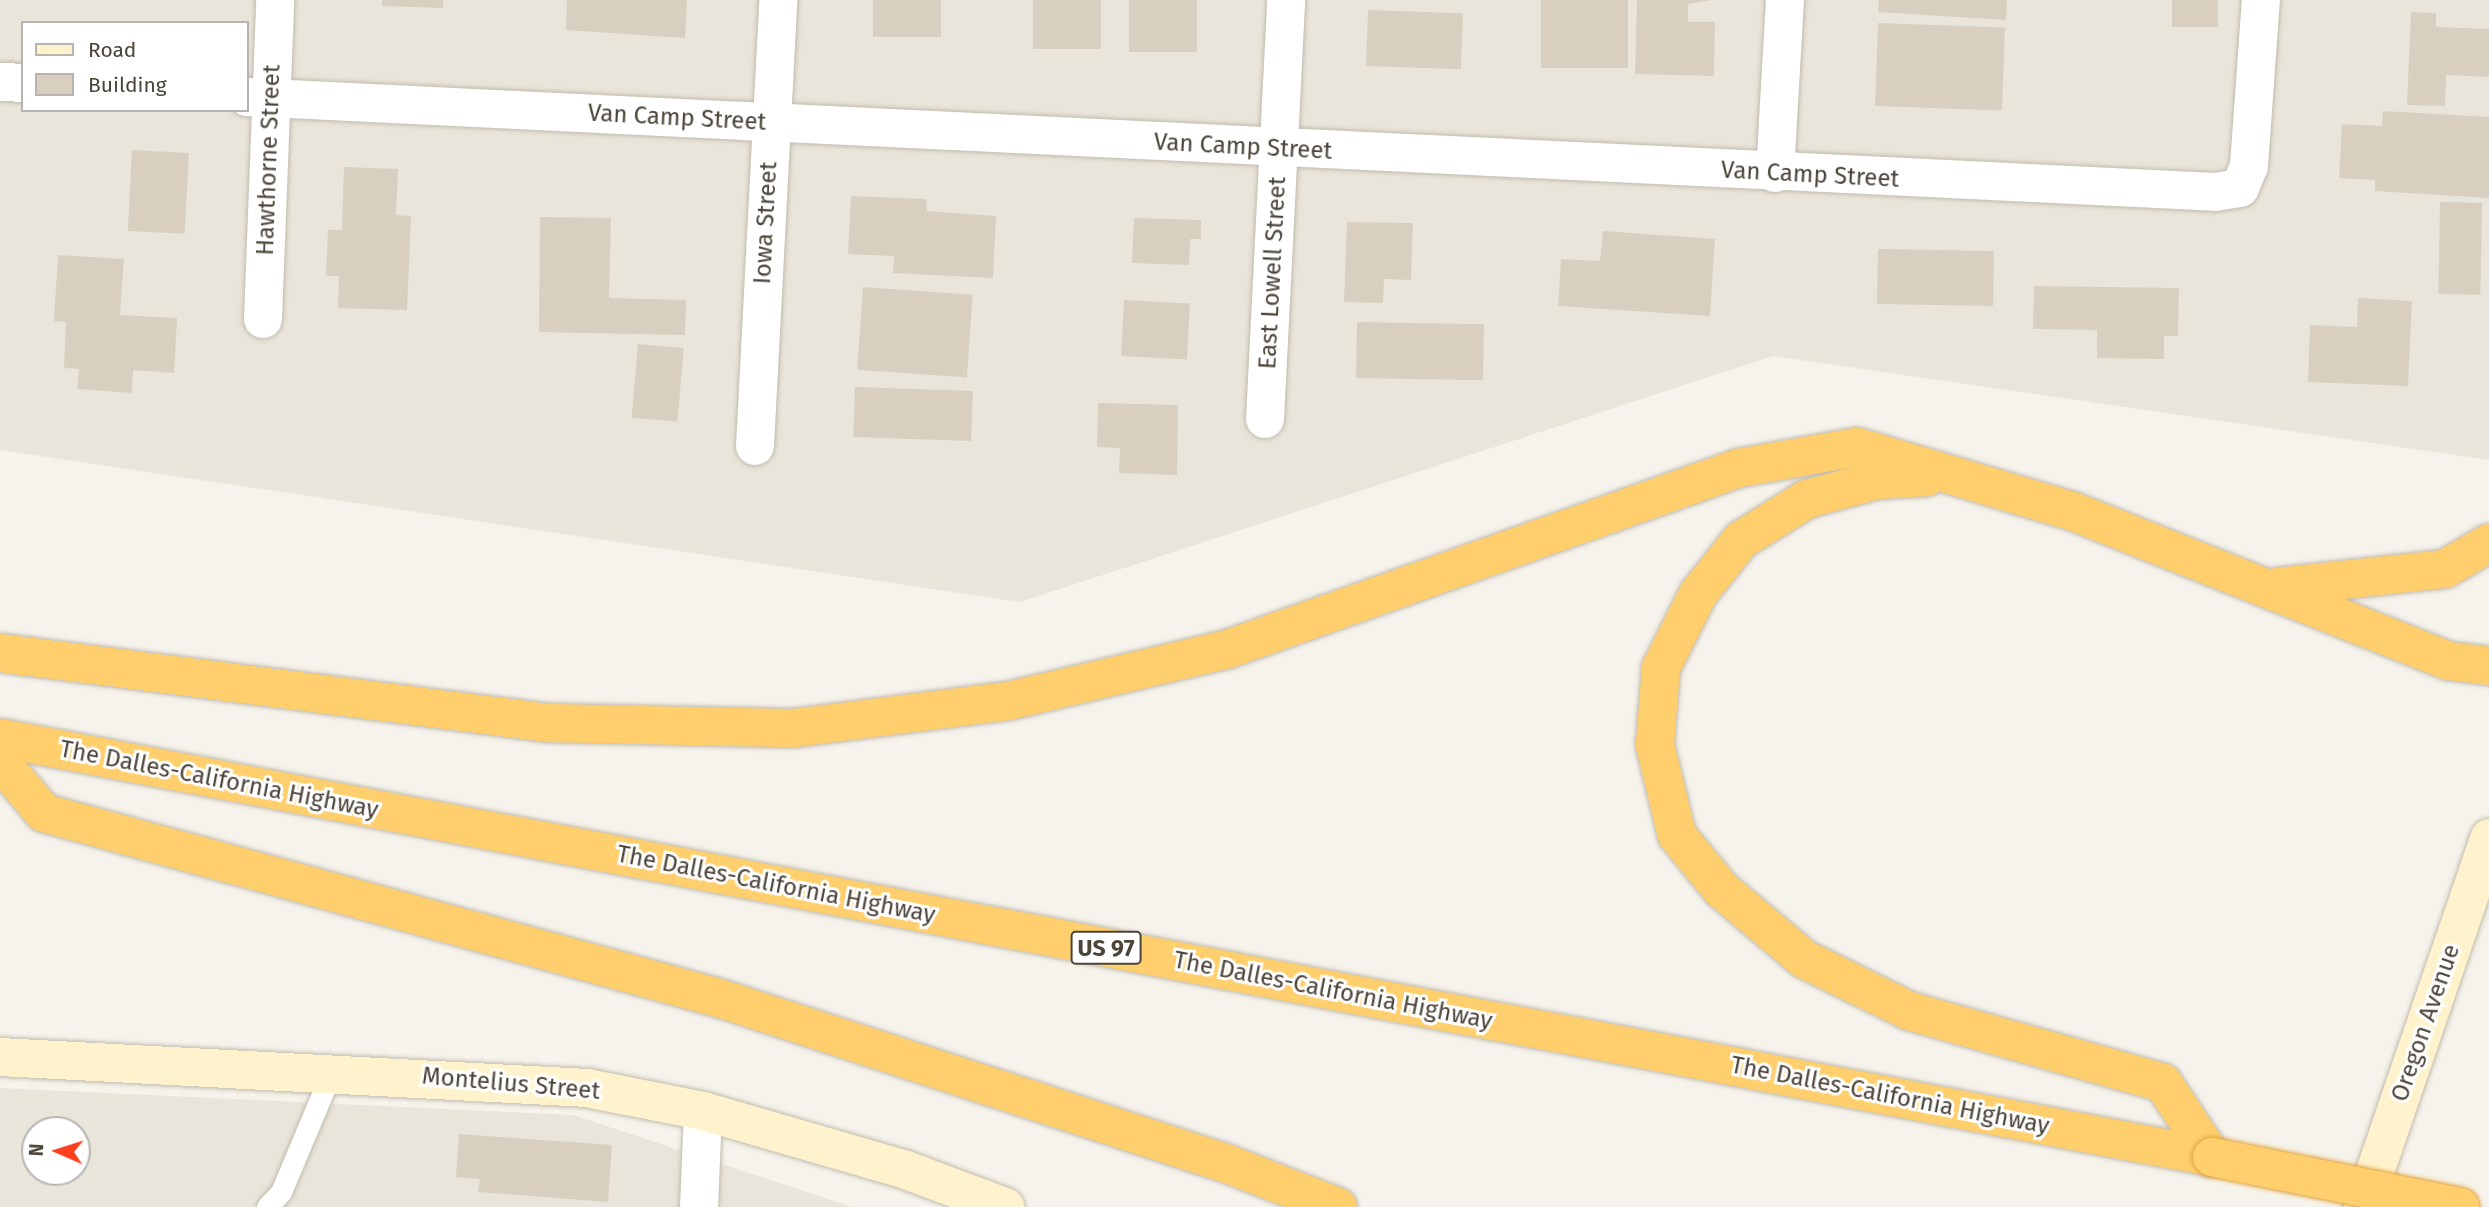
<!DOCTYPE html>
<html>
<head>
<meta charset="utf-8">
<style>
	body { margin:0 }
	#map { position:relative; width:2489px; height:1207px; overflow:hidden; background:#f6f3ec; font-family:"Fira Sans",sans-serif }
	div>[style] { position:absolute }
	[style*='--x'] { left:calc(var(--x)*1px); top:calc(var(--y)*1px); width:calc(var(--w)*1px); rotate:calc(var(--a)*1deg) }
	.residential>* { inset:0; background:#eae5da }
	.building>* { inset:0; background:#d8cfc1; transform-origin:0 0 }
	.roads { filter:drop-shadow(0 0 2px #c2bbae) drop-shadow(0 0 2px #c2bbae) }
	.lane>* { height:21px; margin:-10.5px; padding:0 10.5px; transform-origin:10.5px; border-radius:10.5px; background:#fff }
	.street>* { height:38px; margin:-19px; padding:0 19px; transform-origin:19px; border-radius:19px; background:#fff }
	.secondary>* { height:38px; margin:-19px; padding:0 19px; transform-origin:19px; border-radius:19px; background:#fff3cd }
	.highway>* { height:38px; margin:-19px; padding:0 19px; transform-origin:19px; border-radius:19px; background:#ffcf6e }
	.bridges { filter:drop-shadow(0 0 2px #e0a43c) drop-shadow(0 0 2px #e0a43c) }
	.highway-bridge>* { height:38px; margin:-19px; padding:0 19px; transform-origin:19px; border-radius:19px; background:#ffcf6e }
	span { translate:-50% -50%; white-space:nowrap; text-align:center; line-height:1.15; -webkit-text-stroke:6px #fff; paint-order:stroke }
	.shield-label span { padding:2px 5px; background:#fff; border:2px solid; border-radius:5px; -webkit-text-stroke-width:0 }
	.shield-label { font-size:23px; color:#4b4439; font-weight:700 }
	.street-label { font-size:24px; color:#4b4439 }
	.legend { position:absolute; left:21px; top:21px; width:228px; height:91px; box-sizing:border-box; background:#fff; border:2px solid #b7b4b0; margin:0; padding:9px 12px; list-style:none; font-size:21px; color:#4b4439 }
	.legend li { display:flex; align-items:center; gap:14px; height:35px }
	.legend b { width:35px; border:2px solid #b7b4b0 }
	.north { position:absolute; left:21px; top:1116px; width:70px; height:70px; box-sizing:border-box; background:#fff; border:2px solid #b7b4b0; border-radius:50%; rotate:273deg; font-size:19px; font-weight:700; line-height:28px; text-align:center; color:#4b4439 }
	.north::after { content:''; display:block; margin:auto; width:24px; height:32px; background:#fc3f1d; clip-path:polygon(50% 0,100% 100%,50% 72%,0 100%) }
</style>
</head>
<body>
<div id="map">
	<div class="residential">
		<i style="clip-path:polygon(evenodd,0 0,2489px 0,2489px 460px,1773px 356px,1020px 602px,0 450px,0 0,23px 23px,247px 23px,247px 110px,23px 110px,23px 23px)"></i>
		<i style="clip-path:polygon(evenodd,0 1088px,573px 1115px,852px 1207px,0 1207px,0 1088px,35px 1130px,77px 1130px,77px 1172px,35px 1172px,35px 1130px)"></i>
	</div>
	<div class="building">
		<i style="clip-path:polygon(382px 0,443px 0,443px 8px,382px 6px)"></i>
		<i style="clip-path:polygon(567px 0,687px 0,685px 38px,566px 30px)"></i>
		<i style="left:873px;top:0;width:68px;height:37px"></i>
		<i style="left:1033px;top:0;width:68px;height:49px"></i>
		<i style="left:1129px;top:0;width:68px;height:52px"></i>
		<i style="left:1541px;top:0;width:87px;height:68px"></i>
		<i style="clip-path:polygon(1637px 0,1711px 0,1688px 4px,1688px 22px,1715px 22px,1714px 76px,1635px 74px)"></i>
		<i style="clip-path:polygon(1879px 0,2007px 0,2006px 20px,1878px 12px)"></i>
		<i style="left:2172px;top:0;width:46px;height:27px"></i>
		<i style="left:1368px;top:10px;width:95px;height:56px;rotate:2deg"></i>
		<i style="clip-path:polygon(2411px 12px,2436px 13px,2436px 27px,2489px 29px,2489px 77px,2446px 75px,2445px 106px,2407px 105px)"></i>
		<i style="left:1878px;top:23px;width:127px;height:83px;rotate:2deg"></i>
		<i style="clip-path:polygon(2383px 111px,2489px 117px,2489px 198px,2375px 191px,2375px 180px,2339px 178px,2342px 124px,2382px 126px)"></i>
		<i style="left:132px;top:150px;width:57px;height:81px;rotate:3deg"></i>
		<i style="clip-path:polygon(344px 167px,398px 169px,396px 215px,411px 216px,407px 310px,338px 308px,339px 276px,326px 276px,328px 230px,342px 230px)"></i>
		<i style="clip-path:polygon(851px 196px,926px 199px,927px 211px,996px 216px,993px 278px,893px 273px,894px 256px,848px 254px)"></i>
		<i style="left:2440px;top:202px;width:42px;height:92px;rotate:1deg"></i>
		<i style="clip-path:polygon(540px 217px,611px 218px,609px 298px,686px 300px,685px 335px,539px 332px)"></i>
		<i style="clip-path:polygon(1134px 218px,1201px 220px,1201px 239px,1190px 239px,1189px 265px,1132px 263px)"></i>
		<i style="clip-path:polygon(1347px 222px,1413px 223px,1411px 280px,1384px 279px,1383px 303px,1344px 302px)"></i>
		<i style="clip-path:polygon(1603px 231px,1715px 239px,1710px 316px,1558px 306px,1561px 259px,1600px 261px)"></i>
		<i style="left:1878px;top:249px;width:116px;height:55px;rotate:1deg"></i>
		<i style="clip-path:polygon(58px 255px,124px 259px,120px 315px,177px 318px,174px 373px,133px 370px,132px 393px,77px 389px,79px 369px,64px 368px,66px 322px,54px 321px)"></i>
		<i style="clip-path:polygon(2034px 286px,2179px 288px,2178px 336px,2164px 336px,2164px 359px,2097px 358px,2097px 330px,2033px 329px)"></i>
		<i style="left:863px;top:287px;width:110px;height:83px;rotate:4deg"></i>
		<i style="clip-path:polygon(2358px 298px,2412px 301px,2408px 386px,2308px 382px,2310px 325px,2357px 327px)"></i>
		<i style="left:1124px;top:300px;width:66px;height:56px;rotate:3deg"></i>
		<i style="left:1357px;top:322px;width:127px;height:56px;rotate:1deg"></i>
		<i style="left:638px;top:344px;width:46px;height:74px;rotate:5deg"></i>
		<i style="left:855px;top:387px;width:118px;height:50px;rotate:2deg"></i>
		<i style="clip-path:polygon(1098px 403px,1178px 405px,1177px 475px,1119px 473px,1120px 448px,1097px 447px)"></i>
		<i style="clip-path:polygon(459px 1134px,612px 1145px,608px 1202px,478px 1192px,480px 1179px,456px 1177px)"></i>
	</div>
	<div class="roads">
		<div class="lane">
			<i style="--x:267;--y:1207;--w:21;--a:-47"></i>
			<i style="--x:281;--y:1192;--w:129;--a:-67.2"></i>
		</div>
		<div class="street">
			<i style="--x:0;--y:82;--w:23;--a:2"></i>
			<i style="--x:247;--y:97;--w:1970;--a:2.76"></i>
			<i style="--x:2215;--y:192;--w:25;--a:-9"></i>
			<i style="--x:2240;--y:188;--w:24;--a:-68"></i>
			<i style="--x:2249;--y:166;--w:166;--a:-85.9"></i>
			<i style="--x:1775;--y:173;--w:173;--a:-86.7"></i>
			<i style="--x:263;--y:319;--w:319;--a:-87.8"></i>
			<i style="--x:1265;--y:419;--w:420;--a:-87.1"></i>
			<i style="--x:755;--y:446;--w:447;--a:-87"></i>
			<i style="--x:699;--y:1207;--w:96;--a:-87.6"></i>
		</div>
		<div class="secondary">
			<i style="--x:0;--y:1057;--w:588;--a:3.02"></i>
			<i style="--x:587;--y:1088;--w:118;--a:11.2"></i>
			<i style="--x:703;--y:1111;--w:211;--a:16.2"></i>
			<i style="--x:906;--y:1170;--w:106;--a:20.5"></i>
			<i style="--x:2363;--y:1207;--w:390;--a:-71.1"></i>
		</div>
		<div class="highway">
			<i style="--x:1927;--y:477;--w:50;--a:176.6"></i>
			<i style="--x:1877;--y:480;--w:73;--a:164.8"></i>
			<i style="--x:1807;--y:499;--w:78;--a:148.2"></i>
			<i style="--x:1741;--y:540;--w:69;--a:128.5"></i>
			<i style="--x:1698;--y:594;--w:83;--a:116.6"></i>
			<i style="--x:1661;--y:668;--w:77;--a:94.5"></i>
			<i style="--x:1655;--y:745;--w:93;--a:76.3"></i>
			<i style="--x:1677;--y:835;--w:70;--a:50.8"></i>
			<i style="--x:1721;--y:889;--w:109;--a:40.1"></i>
			<i style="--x:1804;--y:959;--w:117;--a:26.3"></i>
			<i style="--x:1909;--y:1011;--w:264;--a:15.8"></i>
			<i style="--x:2163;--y:1083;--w:89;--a:56.5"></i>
			<i style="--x:2278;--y:587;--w:168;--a:-6.2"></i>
			<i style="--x:2445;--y:569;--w:51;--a:-30.6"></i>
			<i style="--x:0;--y:653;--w:553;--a:7.27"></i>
			<i style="--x:549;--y:723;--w:245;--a:1.2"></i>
			<i style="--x:794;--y:728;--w:216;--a:-7.2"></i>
			<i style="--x:1008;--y:701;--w:226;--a:-13.3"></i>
			<i style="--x:1228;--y:649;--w:542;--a:-19.5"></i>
			<i style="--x:1739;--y:468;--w:120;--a:-10.1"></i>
			<i style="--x:1857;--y:447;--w:224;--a:16.6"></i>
			<i style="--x:2072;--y:511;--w:406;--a:21.7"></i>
			<i style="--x:2449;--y:661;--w:40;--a:7.1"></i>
			<i style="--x:0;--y:738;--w:2251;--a:10.73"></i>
			<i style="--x:0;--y:761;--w:68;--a:49.8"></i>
			<i style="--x:44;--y:813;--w:700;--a:15.33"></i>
			<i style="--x:719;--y:998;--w:535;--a:18.06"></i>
			<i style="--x:1228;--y:1164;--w:118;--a:21.4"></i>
		</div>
	</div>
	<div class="bridges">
		<div class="highway-bridge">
			<i style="--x:2212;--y:1157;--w:253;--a:11.4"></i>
		</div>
	</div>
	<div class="shield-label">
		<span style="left:1106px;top:948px">US 97</span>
	</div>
	<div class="street-label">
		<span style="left:677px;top:118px;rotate:3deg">Van Camp Street</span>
		<span style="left:1243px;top:147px;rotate:3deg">Van Camp Street</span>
		<span style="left:269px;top:160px;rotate:-88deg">Hawthorne Street</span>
		<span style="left:1810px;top:175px;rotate:3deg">Van Camp Street</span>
		<span style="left:766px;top:223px;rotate:-87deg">Iowa Street</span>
		<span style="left:1273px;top:273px;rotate:-87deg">East Lowell Street</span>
		<span style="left:219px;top:780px;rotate:11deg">The Dalles-California Highway</span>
		<span style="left:776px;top:885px;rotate:11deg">The Dalles-California Highway</span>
		<span style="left:1333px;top:991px;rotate:11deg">The Dalles-California Highway</span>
		<span style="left:2426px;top:1023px;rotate:-71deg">Oregon Avenue</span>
		<span style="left:511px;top:1084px;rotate:5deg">Montelius Street</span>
		<span style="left:1890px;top:1096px;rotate:11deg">The Dalles-California Highway</span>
	</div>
	<ul class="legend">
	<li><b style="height:9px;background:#fff3cd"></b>Road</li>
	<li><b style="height:19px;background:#d8cfc1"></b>Building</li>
	</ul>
	<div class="north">N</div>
</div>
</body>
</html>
